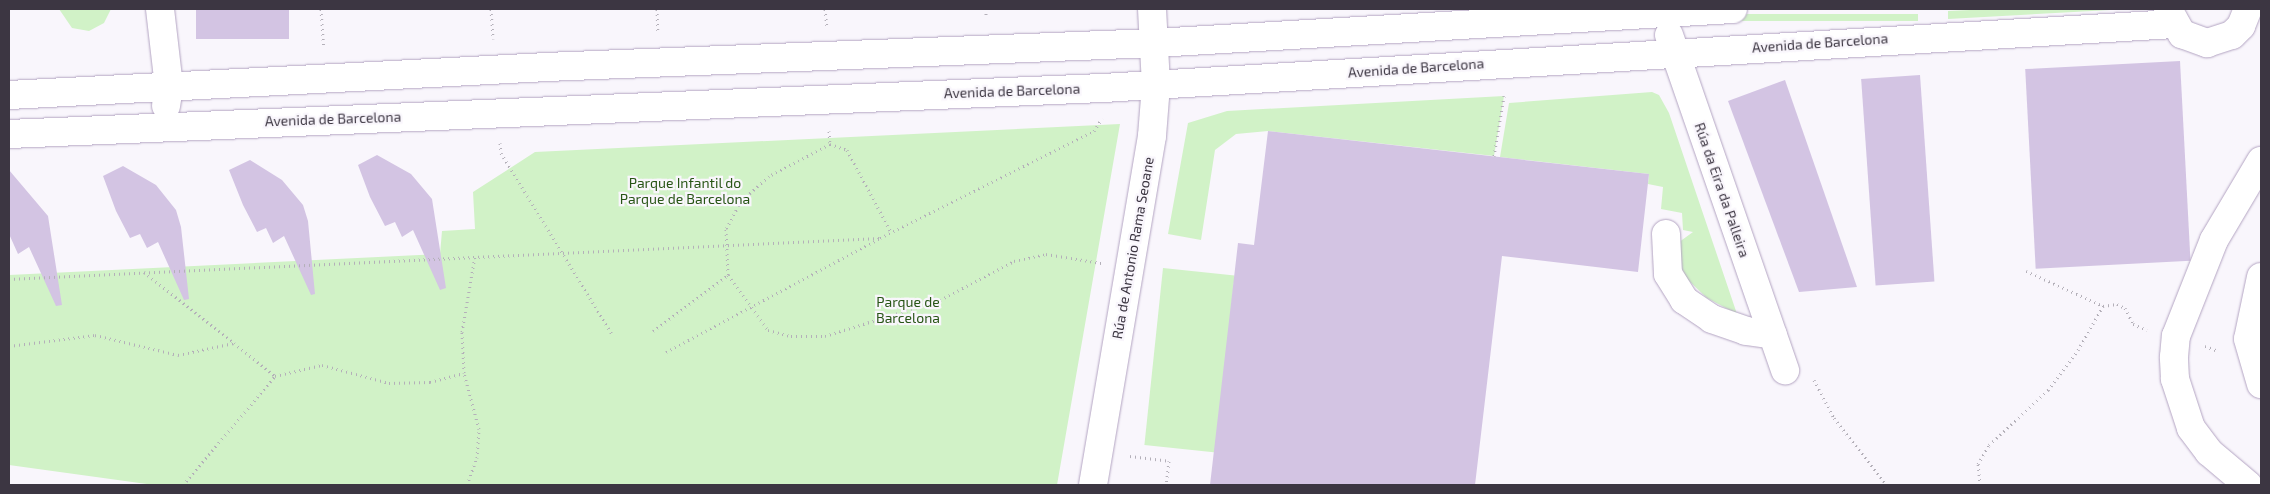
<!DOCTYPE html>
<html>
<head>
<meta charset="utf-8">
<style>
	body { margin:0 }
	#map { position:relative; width:2270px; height:494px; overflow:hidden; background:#f9f6fc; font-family:"Exo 2",sans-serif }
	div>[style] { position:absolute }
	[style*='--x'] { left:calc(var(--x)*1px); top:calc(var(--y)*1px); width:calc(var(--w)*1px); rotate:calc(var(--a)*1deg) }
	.green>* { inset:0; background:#d1f2c7; transform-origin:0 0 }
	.building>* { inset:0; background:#d3c4e3; transform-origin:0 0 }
	.path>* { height:3px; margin-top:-1.5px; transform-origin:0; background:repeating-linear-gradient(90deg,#b4b0b9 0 1px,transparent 0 5px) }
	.roads { filter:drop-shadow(0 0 1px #b3a4c2) drop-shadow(0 0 1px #b3a4c2) }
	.minor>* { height:28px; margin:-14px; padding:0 14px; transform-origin:14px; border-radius:14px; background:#fff }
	span { translate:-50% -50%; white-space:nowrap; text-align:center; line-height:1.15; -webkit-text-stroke:4.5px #f9f6fc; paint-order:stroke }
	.street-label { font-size:14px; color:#3c3642 }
	.park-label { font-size:14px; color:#285516 }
	.frame { position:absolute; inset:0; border:10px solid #3c3642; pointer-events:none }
</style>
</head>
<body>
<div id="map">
	<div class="green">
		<i style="clip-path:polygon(59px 9px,111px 9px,104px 23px,89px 31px,72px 28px)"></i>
		<i style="clip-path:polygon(1992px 9px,2129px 9px,1948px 19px,1948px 11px)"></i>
		<i style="left:1918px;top:14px;width:7px;height:221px;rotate:90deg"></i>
		<i style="clip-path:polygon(1652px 92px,1659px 95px,1669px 113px,1737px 314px,1707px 298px,1687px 279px,1677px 259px,1675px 245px,1693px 232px,1683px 230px,1682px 213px,1661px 209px,1663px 187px,1648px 184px,1649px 174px,1500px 157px,1509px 103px)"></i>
		<i style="clip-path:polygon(1504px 96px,1494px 156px,1268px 131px,1236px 134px,1215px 150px,1201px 240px,1168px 234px,1188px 123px,1227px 111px)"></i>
		<i style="clip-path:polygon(1120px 124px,1057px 485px,154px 485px,9px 465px,9px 275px,440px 254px,442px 231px,475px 229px,473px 192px,535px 152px)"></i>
		<i style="left:1163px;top:268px;width:72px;height:178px;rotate:6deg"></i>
	</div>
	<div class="building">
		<i style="left:196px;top:9px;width:93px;height:30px"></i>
		<i style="left:2180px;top:61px;width:200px;height:155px;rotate:87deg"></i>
		<i style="left:1920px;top:75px;width:207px;height:59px;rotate:86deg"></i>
		<i style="clip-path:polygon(1785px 80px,1857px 287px,1799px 292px,1728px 101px)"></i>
		<i style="clip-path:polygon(1268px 131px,1649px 174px,1638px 272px,1502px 256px,1475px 485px,1210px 485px,1238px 243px,1254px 245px)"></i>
		<i style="clip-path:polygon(377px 155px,411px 174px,432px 199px,446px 288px,440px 290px,413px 230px,402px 237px,395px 222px,385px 226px,370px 197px,358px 165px)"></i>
		<i style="clip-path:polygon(250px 160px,282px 180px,303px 205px,308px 221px,315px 294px,311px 295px,284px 236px,273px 243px,266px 228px,257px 232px,243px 205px,229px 170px)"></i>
		<i style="clip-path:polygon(123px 166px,156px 185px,176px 210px,181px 227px,189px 299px,184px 300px,158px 242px,147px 248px,140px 234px,130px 238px,116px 211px,103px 176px)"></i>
		<i style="clip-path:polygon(9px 170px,48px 216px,62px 305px,56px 306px,29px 247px,18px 254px,9px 234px)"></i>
	</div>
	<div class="path">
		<i style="--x:321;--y:9;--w:39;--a:86"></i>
		<i style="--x:491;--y:9;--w:30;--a:86"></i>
		<i style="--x:657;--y:9;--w:24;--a:88"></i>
		<i style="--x:825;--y:9;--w:18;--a:84"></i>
		<i style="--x:986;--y:9;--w:9;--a:90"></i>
		<i style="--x:829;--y:131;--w:13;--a:86"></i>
		<i style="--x:830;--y:144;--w:69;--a:152.3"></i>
		<i style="--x:769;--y:176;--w:38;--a:138"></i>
		<i style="--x:741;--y:201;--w:32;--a:118"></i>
		<i style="--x:726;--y:229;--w:46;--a:87.5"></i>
		<i style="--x:728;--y:275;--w:68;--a:54"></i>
		<i style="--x:768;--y:330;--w:24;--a:15"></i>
		<i style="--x:791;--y:336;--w:34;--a:0"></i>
		<i style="--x:825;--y:336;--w:121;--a:-17.4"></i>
		<i style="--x:940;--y:300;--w:84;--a:-27.8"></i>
		<i style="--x:1014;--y:261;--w:33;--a:-12"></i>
		<i style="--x:1046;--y:254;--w:56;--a:9.3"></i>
		<i style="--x:500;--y:143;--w:10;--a:84"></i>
		<i style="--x:501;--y:153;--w:212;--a:58.5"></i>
		<i style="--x:830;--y:144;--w:18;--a:19"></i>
		<i style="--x:847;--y:150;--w:93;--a:61.8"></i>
		<i style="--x:1494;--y:156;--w:61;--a:-80.5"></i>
		<i style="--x:2026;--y:271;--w:85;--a:24.4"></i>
		<i style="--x:144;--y:272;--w:115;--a:38.3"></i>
		<i style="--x:9;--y:279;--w:872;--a:-2.7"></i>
		<i style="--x:653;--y:331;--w:94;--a:-36.7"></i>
		<i style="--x:9;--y:346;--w:87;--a:-7.3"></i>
		<i style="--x:95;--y:335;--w:85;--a:13.5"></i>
		<i style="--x:178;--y:355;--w:57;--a:-12.1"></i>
		<i style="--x:234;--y:343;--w:53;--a:38.8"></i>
		<i style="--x:275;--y:376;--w:48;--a:-13.2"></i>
		<i style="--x:322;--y:365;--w:69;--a:15"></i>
		<i style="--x:389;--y:383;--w:41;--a:-1.4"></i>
		<i style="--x:430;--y:382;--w:35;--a:-15"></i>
		<i style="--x:2205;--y:346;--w:14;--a:21"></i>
		<i style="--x:666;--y:352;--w:242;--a:-28"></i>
		<i style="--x:880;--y:238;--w:239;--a:-26.6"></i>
		<i style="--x:1094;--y:131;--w:15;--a:-58"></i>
		<i style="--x:1814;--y:380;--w:43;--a:62.2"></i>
		<i style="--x:1834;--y:418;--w:85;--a:51.7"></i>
		<i style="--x:1130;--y:456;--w:39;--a:7"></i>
		<i style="--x:1169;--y:461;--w:24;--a:97"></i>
		<i style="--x:183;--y:485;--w:143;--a:-49.8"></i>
		<i style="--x:467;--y:485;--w:29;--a:-70"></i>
		<i style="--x:477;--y:458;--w:29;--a:-86"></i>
		<i style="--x:479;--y:429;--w:58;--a:-105"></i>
		<i style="--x:464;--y:373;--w:41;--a:-92.8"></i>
		<i style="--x:462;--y:332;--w:77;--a:-80.3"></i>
		<i style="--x:1980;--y:485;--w:21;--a:-95"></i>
		<i style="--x:1978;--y:464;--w:22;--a:-60"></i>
		<i style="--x:1989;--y:445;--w:81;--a:-43"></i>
		<i style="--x:2048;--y:390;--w:50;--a:-53.1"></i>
		<i style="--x:2078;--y:350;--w:51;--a:-60.4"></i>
		<i style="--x:2103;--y:306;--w:14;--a:-8"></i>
		<i style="--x:2117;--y:304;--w:9;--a:27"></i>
		<i style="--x:2125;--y:308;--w:18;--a:63"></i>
		<i style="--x:2133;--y:324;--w:15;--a:23"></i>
	</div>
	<div class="roads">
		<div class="minor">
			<i style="--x:160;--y:9;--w:79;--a:83.4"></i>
			<i style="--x:169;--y:87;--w:19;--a:99"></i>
			<i style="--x:2168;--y:9;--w:29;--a:61"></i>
			<i style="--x:2182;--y:34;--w:27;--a:20"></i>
			<i style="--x:2207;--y:43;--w:26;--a:-18"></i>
			<i style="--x:2232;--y:35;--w:13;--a:-45"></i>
			<i style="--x:2241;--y:26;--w:18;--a:-68"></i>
			<i style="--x:1669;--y:35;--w:355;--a:70.9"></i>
			<i style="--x:9;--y:95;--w:538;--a:-2.98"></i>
			<i style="--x:546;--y:67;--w:609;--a:-2.26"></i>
			<i style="--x:1155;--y:43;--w:579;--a:-3.37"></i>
			<i style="--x:9;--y:134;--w:1095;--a:-2.41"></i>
			<i style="--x:1103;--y:88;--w:1073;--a:-3.42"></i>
			<i style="--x:1666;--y:234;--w:40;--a:87.1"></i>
			<i style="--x:1668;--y:274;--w:31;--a:58"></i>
			<i style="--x:1684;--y:300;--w:34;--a:34"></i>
			<i style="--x:1712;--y:319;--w:36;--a:19"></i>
			<i style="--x:1746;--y:331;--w:27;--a:8"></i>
			<i style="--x:2261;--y:277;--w:63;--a:101.8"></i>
			<i style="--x:2248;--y:339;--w:47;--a:73.9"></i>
			<i style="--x:1093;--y:485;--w:354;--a:-80.4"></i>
			<i style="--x:1152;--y:136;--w:51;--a:-85.5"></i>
			<i style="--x:1156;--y:85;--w:76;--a:-93"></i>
			<i style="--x:2248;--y:485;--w:51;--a:-139.8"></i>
			<i style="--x:2209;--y:452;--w:30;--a:-127"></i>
			<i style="--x:2191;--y:428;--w:52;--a:-108.1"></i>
			<i style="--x:2175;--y:379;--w:22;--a:-93"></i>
			<i style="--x:2174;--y:357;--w:21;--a:-85"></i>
			<i style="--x:2176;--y:336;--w:103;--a:-68.4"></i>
			<i style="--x:2214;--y:240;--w:92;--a:-59.3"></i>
		</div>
	</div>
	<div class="street-label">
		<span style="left:1820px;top:43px;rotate:-4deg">Avenida de Barcelona</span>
		<span style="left:1416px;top:68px;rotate:-4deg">Avenida de Barcelona</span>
		<span style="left:1012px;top:91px;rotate:-2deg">Avenida de Barcelona</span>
		<span style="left:333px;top:119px;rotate:-2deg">Avenida de Barcelona</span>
		<span style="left:1722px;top:190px;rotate:71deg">Rúa da Eira da Palleira</span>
		<span style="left:1133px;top:248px;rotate:-80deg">Rúa de Antonio Rama Seoane</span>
	</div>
	<div class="park-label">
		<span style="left:685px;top:191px">Parque Infantil do<br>Parque de Barcelona</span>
		<span style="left:908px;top:310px">Parque de<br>Barcelona</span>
	</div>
	<div class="frame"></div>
</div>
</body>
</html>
